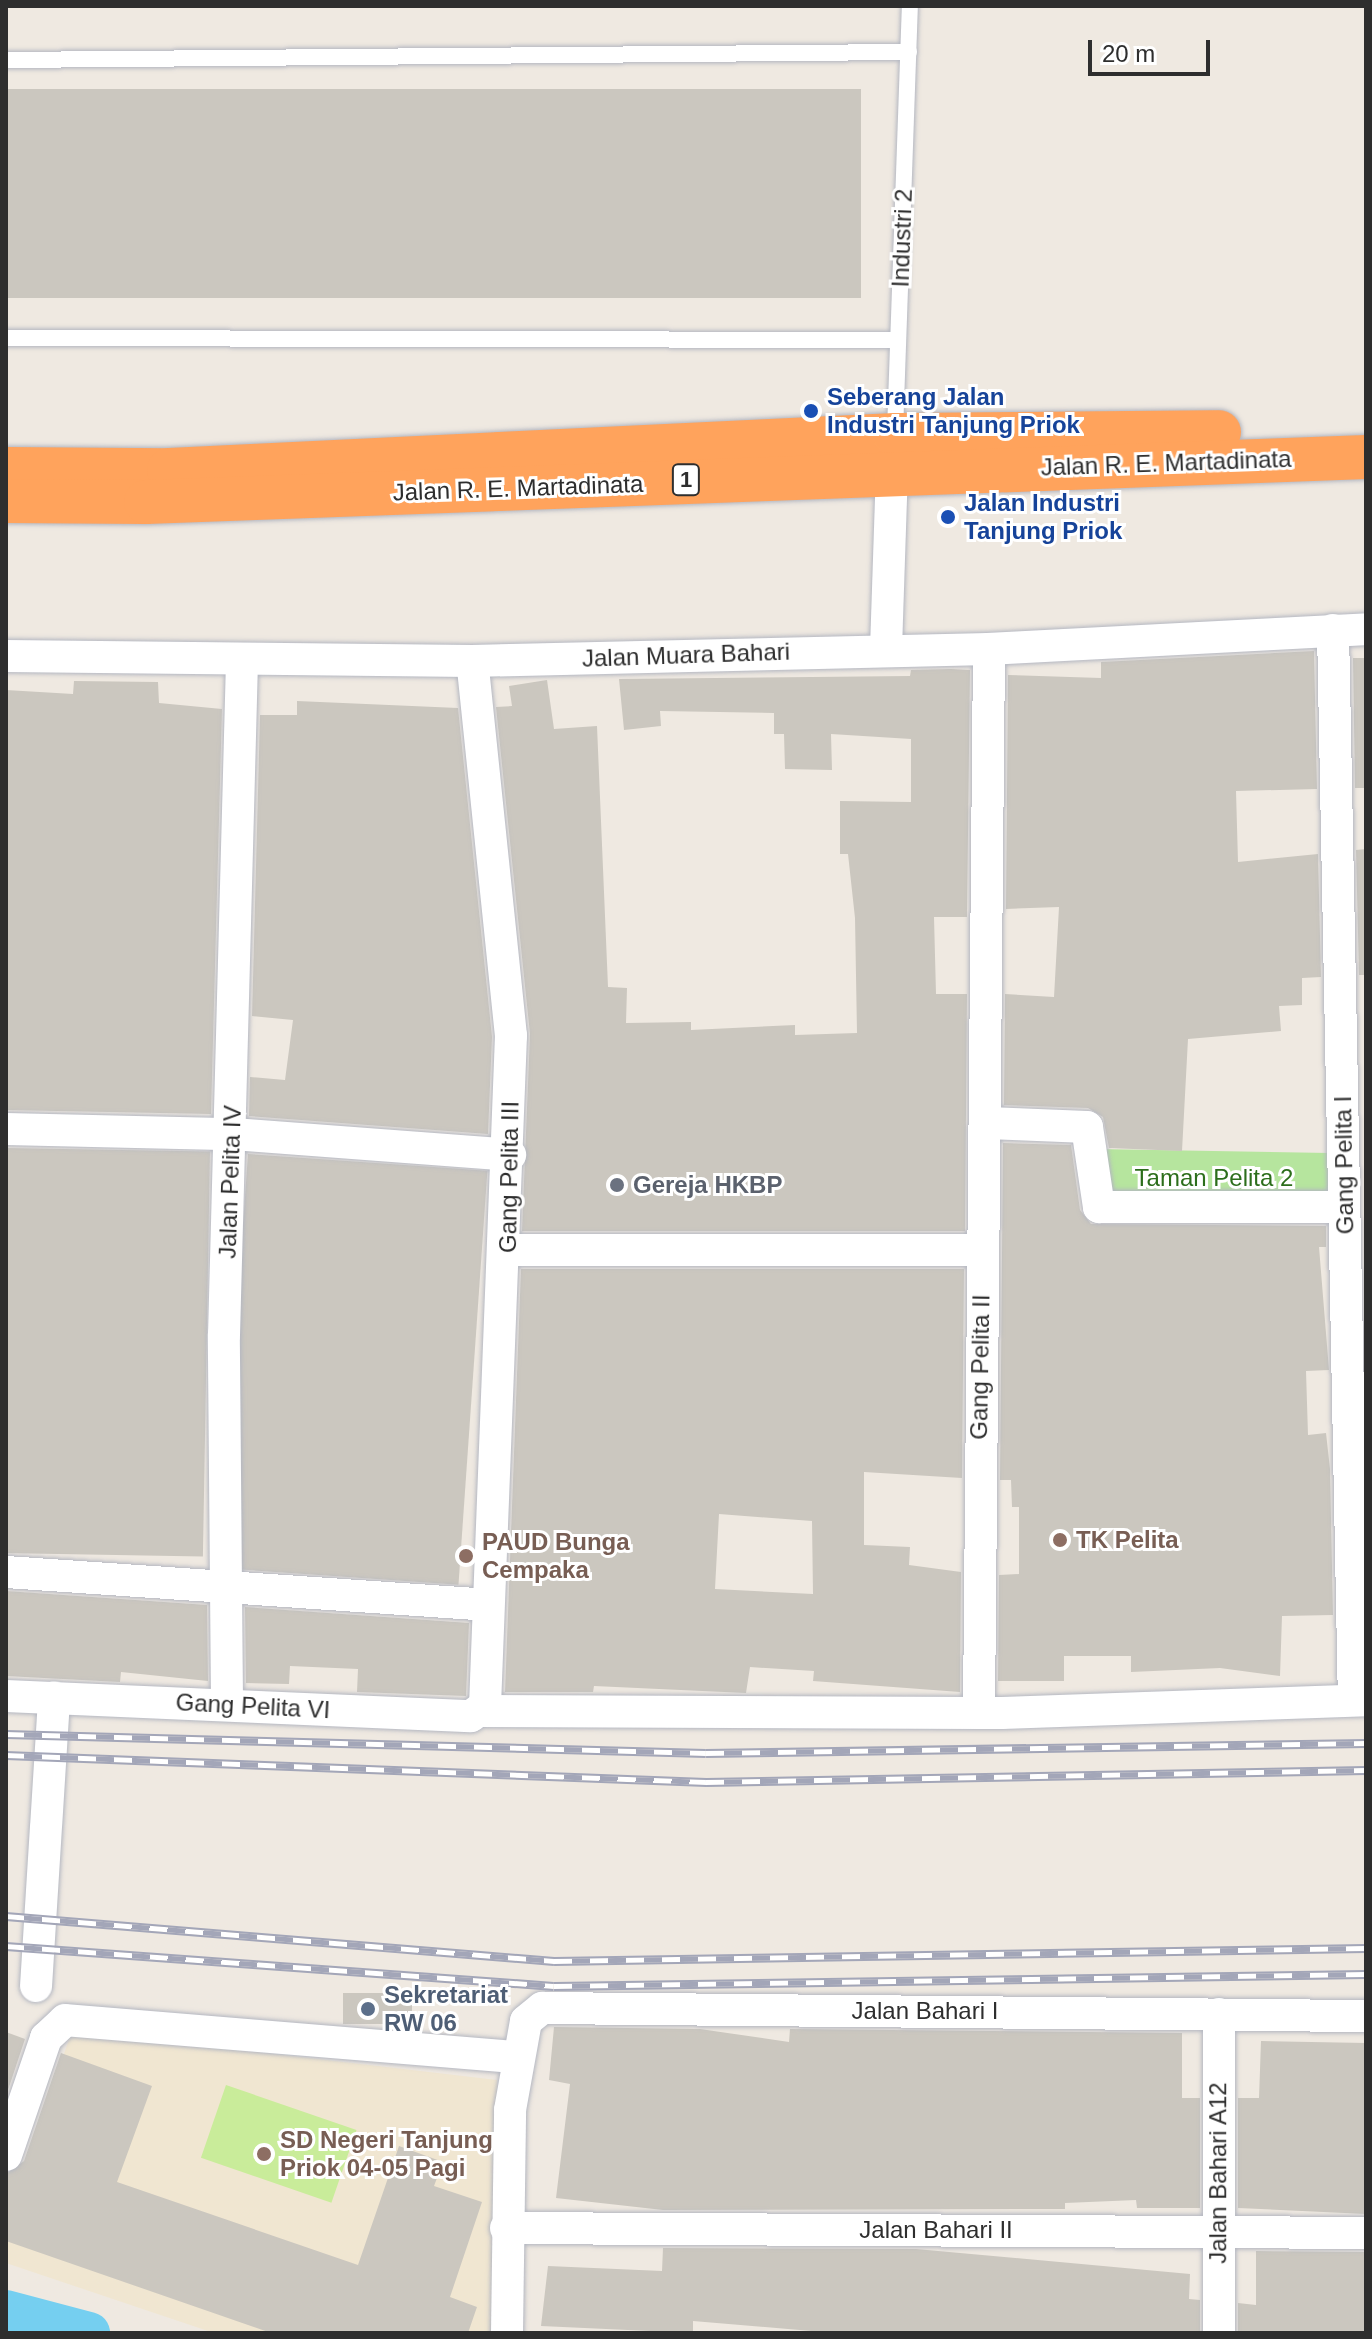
<!DOCTYPE html>
<html>
<head>
<meta charset="utf-8">
<style>
	body { margin:0 }
	#map { position:relative; width:1372px; height:2339px; overflow:hidden; background:#efe9e1; font-family:Helvetica,sans-serif }
	div>[style] { position:absolute }
	[style*='--x'] { left:calc(var(--x)*1px); top:calc(var(--y)*1px); width:calc(var(--w)*1px); rotate:calc(var(--a)*1deg) }
	.education>* { inset:0; background:#f0e6d1 }
	.green>* { inset:0; background:#b6e59e; transform-origin:0 0 }
	.pitch>* { inset:0; background:#c9ec9a; transform-origin:0 0 }
	.canal>* { height:42px; margin:-21px; padding:0 21px; transform-origin:21px; border-radius:21px; background:#75cff0 }
	.building>* { inset:0; background:#cbc7bf; transform-origin:0 0 }
	.roads { filter:drop-shadow(0 0 2px #b4b7c1) drop-shadow(0 0 2px #b4b7c1) }
	.lane>* { height:16px; margin:-8px; padding:0 8px; transform-origin:8px; border-radius:8px; background:#fff }
	.street>* { height:32px; margin:-16px; padding:0 16px; transform-origin:16px; border-radius:16px; background:#fff }
	.highway>* { height:44px; margin:-22px; padding:0 22px; transform-origin:22px; border-radius:22px; background:#ffa35c }
	.rail>* { height:9px; margin-top:-4.5px; transform-origin:0; background:repeating-linear-gradient(90deg,#fff 0 18px,#a3a6b8 0 36px); box-sizing:border-box; border-block:2px solid #a3a6b8 }
	.dots>* { width:22px; height:22px; translate:-50% -50%; box-sizing:border-box; border:4px solid #fff; border-radius:50% }
	span { translate:-50% -50%; white-space:nowrap; text-align:center; line-height:1.15; -webkit-text-stroke:6px #fff; paint-order:stroke }
	.shield-label span { padding:2px 6px; background:#fff; border:2px solid; border-radius:6px; -webkit-text-stroke-width:0 }
	.shield-label { font-size:22px; color:#2e2e2e; font-weight:700 }
	.street-label { font-size:24px; color:#2e2e2e }
	.transit-label { font-size:24px; color:#164399; font-weight:700 }
	.left { translate:0 -50%; text-align:left }
	.park-label { font-size:24px; color:#2c6e1b }
	.worship-label { font-size:24px; color:#5b616d; font-weight:700 }
	.education-label { font-size:24px; color:#785e54; font-weight:700 }
	.service-label { font-size:24px; color:#4e5e75; font-weight:700 }
	.frame { position:absolute; inset:0; border:8px solid #2e2e2e; pointer-events:none }
	.scale { position:absolute; left:1088px; top:40px; width:122px; height:36px; box-sizing:border-box; border:4px solid #2e2e2e; border-top:0; padding-left:10px; font-size:24px; line-height:28px; white-space:nowrap; color:#2e2e2e; -webkit-text-stroke:6px #fff; paint-order:stroke }
</style>
</head>
<body>
<div id="map">
	<div class="education">
		<i style="clip-path:polygon(72px 2030px,497px 2080px,498px 2333px,214px 2333px,6px 2263px,6px 2228px)"></i>
	</div>
	<div class="green">
		<i style="left:1330px;top:1153px;width:50px;height:234px;rotate:91deg"></i>
	</div>
	<div class="pitch">
		<i style="left:226px;top:2085px;width:138px;height:77px;rotate:19deg"></i>
	</div>
	<div class="canal">
		<i style="--x:6;--y:2311;--w:86;--a:14.8"></i>
	</div>
	<div class="building">
		<i style="left:6px;top:89px;width:855px;height:209px"></i>
		<i style="clip-path:polygon(1314px 651px,1317px 789px,1236px 791px,1238px 862px,1318px 854px,1321px 977px,1302px 978px,1302px 1005px,1279px 1006px,1281px 1031px,1188px 1039px,1182px 1151px,1109px 1148px,1103px 1117px,1088px 1108px,1004px 1105px,1005px 994px,1054px 997px,1059px 907px,1006px 909px,1008px 675px,1101px 678px,1101px 662px)"></i>
		<i style="clip-path:polygon(1353px 658px,1366px 658px,1366px 788px,1355px 788px)"></i>
		<i style="clip-path:polygon(951px 669px,970px 670px,967px 917px,934px 917px,936px 994px,967px 994px,965px 1231px,522px 1231px,530px 1034px,496px 707px,512px 706px,509px 686px,547px 680px,554px 729px,597px 726px,608px 987px,627px 988px,626px 1023px,691px 1022px,691px 1030px,795px 1025px,795px 1035px,857px 1033px,855px 918px,848px 854px,840px 854px,840px 801px,911px 802px,911px 739px,831px 734px,832px 770px,785px 769px,784px 734px,774px 734px,774px 713px,660px 711px,661px 726px,624px 730px,619px 679px,910px 676px,911px 670px)"></i>
		<i style="clip-path:polygon(74px 681px,158px 682px,159px 703px,222px 709px,211px 1114px,6px 1110px,6px 690px,73px 694px)"></i>
		<i style="clip-path:polygon(297px 701px,458px 708px,492px 1037px,488px 1134px,249px 1116px,250px 1077px,285px 1080px,293px 1020px,252px 1016px,260px 715px,297px 715px)"></i>
		<i style="clip-path:polygon(1366px 849px,1366px 975px,1359px 975px,1356px 850px)"></i>
		<i style="clip-path:polygon(1003px 1143px,1071px 1145px,1080px 1210px,1091px 1224px,1326px 1226px,1326px 1247px,1319px 1247px,1329px 1370px,1306px 1371px,1308px 1435px,1326px 1433px,1330px 1469px,1333px 1615px,1282px 1616px,1280px 1676px,1220px 1668px,1131px 1672px,1131px 1656px,1064px 1656px,1064px 1681px,998px 1681px,999px 1575px,1019px 1574px,1019px 1507px,1012px 1507px,1011px 1480px,1000px 1480px)"></i>
		<i style="left:6px;top:1148px;width:204px;height:405px;rotate:1deg"></i>
		<i style="left:248px;top:1154px;width:240px;height:415px;rotate:4deg"></i>
		<i style="clip-path:polygon(evenodd,521px 1269px,964px 1269px,962px 1478px,864px 1472px,864px 1545px,910px 1547px,909px 1565px,961px 1572px,960px 1692px,813px 1681px,814px 1671px,750px 1667px,746px 1693px,594px 1686px,593px 1692px,505px 1692px,521px 1269px,719px 1514px,812px 1521px,813px 1594px,715px 1589px,719px 1514px)"></i>
		<i style="clip-path:polygon(6px 1591px,207px 1605px,208px 1681px,121px 1672px,120px 1682px,6px 1676px)"></i>
		<i style="clip-path:polygon(245px 1607px,469px 1623px,466px 1696px,357px 1692px,358px 1669px,290px 1666px,289px 1684px,246px 1683px)"></i>
		<i style="left:343px;top:1993px;width:69px;height:31px"></i>
		<i style="clip-path:polygon(554px 2027px,700px 2029px,789px 2042px,790px 2029px,1182px 2033px,1182px 2098px,1200px 2098px,1200px 2208px,1137px 2208px,1136px 2200px,1065px 2203px,1065px 2209px,663px 2210px,556px 2198px,570px 2084px,549px 2080px)"></i>
		<i style="clip-path:polygon(6px 2032px,25px 2039px,6px 2096px)"></i>
		<i style="clip-path:polygon(1261px 2041px,1366px 2043px,1366px 2214px,1238px 2208px,1238px 2098px,1259px 2098px)"></i>
		<i style="clip-path:polygon(61px 2053px,152px 2086px,117px 2182px,358px 2265px,399px 2146px,443px 2162px,434px 2186px,482px 2202px,450px 2297px,477px 2307px,468px 2333px,271px 2333px,6px 2241px,6px 2174px,24px 2161px)"></i>
		<i style="clip-path:polygon(663px 2248px,916px 2249px,1190px 2274px,1189px 2299px,1200px 2300px,1200px 2333px,834px 2333px,693px 2321px,693px 2333px,541px 2326px,548px 2266px,662px 2271px)"></i>
		<i style="clip-path:polygon(1256px 2251px,1366px 2252px,1366px 2333px,1238px 2333px,1238px 2303px,1256px 2305px)"></i>
	</div>
	<div class="roads">
		<div class="lane">
			<i style="--x:6;--y:60;--w:903;--a:-0.51"></i>
			<i style="--x:6;--y:338;--w:892;--a:0.13"></i>
			<i style="--x:895;--y:432;--w:426;--a:-88"></i>
		</div>
		<div class="street">
			<i style="--x:1333;--y:630;--w:1070;--a:88.88"></i>
			<i style="--x:886;--y:649;--w:179;--a:-88.1"></i>
			<i style="--x:6;--y:656;--w:466;--a:0.6"></i>
			<i style="--x:472;--y:661;--w:517;--a:-1.33"></i>
			<i style="--x:989;--y:649;--w:378;--a:-3"></i>
			<i style="--x:988;--y:1123;--w:99;--a:2.3"></i>
			<i style="--x:1087;--y:1127;--w:81;--a:81.5"></i>
			<i style="--x:1099;--y:1207;--w:245;--a:0"></i>
			<i style="--x:6;--y:1129;--w:227;--a:1.3"></i>
			<i style="--x:233;--y:1134;--w:278;--a:4.3"></i>
			<i style="--x:508;--y:1250;--w:473;--a:0"></i>
			<i style="--x:6;--y:1572;--w:482;--a:3.9"></i>
			<i style="--x:6;--y:1696;--w:465;--a:2.5"></i>
			<i style="--x:471;--y:1716;--w:17;--a:-36"></i>
			<i style="--x:485;--y:1706;--w:671;--a:-87.78"></i>
			<i style="--x:511;--y:1036;--w:377;--a:-95.9"></i>
			<i style="--x:227;--y:1702;--w:367;--a:-90.5"></i>
			<i style="--x:224;--y:1335;--w:673;--a:-88.47"></i>
			<i style="--x:979;--y:1710;--w:1061;--a:-89.46"></i>
			<i style="--x:482;--y:1711;--w:520;--a:0.22"></i>
			<i style="--x:1002;--y:1713;--w:364;--a:-2"></i>
			<i style="--x:36;--y:1986;--w:289;--a:-86.4"></i>
			<i style="--x:6;--y:2155;--w:124;--a:-71.1"></i>
			<i style="--x:46;--y:2038;--w:26;--a:-43"></i>
			<i style="--x:65;--y:2020;--w:453;--a:4.7"></i>
			<i style="--x:506;--y:2228;--w:860;--a:0.33"></i>
			<i style="--x:507;--y:2333;--w:223;--a:-89.2"></i>
			<i style="--x:510;--y:2110;--w:90;--a:-79.8"></i>
			<i style="--x:526;--y:2021;--w:21;--a:-39"></i>
			<i style="--x:542;--y:2008;--w:824;--a:0.56"></i>
			<i style="--x:1219;--y:2333;--w:319;--a:-90"></i>
		</div>
		<div class="highway">
			<i style="--x:6;--y:469;--w:163;--a:0.4"></i>
			<i style="--x:169;--y:470;--w:727;--a:-2.76"></i>
			<i style="--x:895;--y:435;--w:324;--a:-0.5"></i>
			<i style="--x:6;--y:501;--w:140;--a:0.4"></i>
			<i style="--x:146;--y:502;--w:1221;--a:-2.11"></i>
		</div>
	</div>
	<div class="rail">
		<i style="--x:6;--y:1734;--w:700;--a:1.55"></i>
		<i style="--x:706;--y:1753;--w:660;--a:-0.87"></i>
		<i style="--x:6;--y:1755;--w:701;--a:2.21"></i>
		<i style="--x:706;--y:1782;--w:660;--a:-1.04"></i>
		<i style="--x:6;--y:1916;--w:550;--a:4.69"></i>
		<i style="--x:554;--y:1961;--w:812;--a:-0.92"></i>
		<i style="--x:6;--y:1946;--w:549;--a:4.17"></i>
		<i style="--x:554;--y:1986;--w:812;--a:-0.85"></i>
	</div>
	<div class="dots">
		<i style="left:811px;top:411px;background:#1a4fb4"></i>
		<i style="left:948px;top:517px;background:#1a4fb4"></i>
		<i style="left:617px;top:1185px;background:#6b7280"></i>
		<i style="left:1060px;top:1540px;background:#8d6e63"></i>
		<i style="left:466px;top:1556px;background:#8d6e63"></i>
		<i style="left:368px;top:2009px;background:#5c6f8a"></i>
		<i style="left:264px;top:2154px;background:#8d6e63"></i>
	</div>
	<div class="shield-label">
		<span style="left:686px;top:480px">1</span>
	</div>
	<div class="street-label">
		<span style="left:902px;top:238px;rotate:-88deg">Industri 2</span>
		<span style="left:1166px;top:463px;rotate:-2deg">Jalan R. E. Martadinata</span>
		<span style="left:518px;top:488px;rotate:-2deg">Jalan R. E. Martadinata</span>
		<span style="left:686px;top:655px;rotate:-2deg">Jalan Muara Bahari</span>
		<span style="left:1344px;top:1165px;rotate:-91deg">Gang Pelita I</span>
		<span style="left:509px;top:1177px;rotate:-89deg">Gang Pelita III</span>
		<span style="left:230px;top:1182px;rotate:-88deg">Jalan Pelita IV</span>
		<span style="left:980px;top:1367px;rotate:-89deg">Gang Pelita II</span>
		<span style="left:253px;top:1706px;rotate:3deg">Gang Pelita VI</span>
		<span style="left:925px;top:2011px">Jalan Bahari I</span>
		<span style="left:1218px;top:2173px;rotate:-90deg">Jalan Bahari A12</span>
		<span style="left:936px;top:2230px">Jalan Bahari II</span>
	</div>
	<div class="transit-label">
		<span class="left" style="left:827px;top:411px">Seberang Jalan<br>Industri Tanjung Priok</span>
		<span class="left" style="left:964px;top:517px">Jalan Industri<br>Tanjung Priok</span>
	</div>
	<div class="park-label">
		<span style="left:1214px;top:1178px">Taman Pelita 2</span>
	</div>
	<div class="worship-label">
		<span class="left" style="left:633px;top:1185px">Gereja HKBP</span>
	</div>
	<div class="education-label">
		<span class="left" style="left:1076px;top:1540px">TK Pelita</span>
		<span class="left" style="left:482px;top:1556px">PAUD Bunga<br>Cempaka</span>
		<span class="left" style="left:280px;top:2154px">SD Negeri Tanjung<br>Priok 04-05 Pagi</span>
	</div>
	<div class="service-label">
		<span class="left" style="left:384px;top:2009px">Sekretariat<br>RW 06</span>
	</div>
	<div class="frame"></div>
	<div class="scale">20 m</div>
</div>
</body>
</html>
